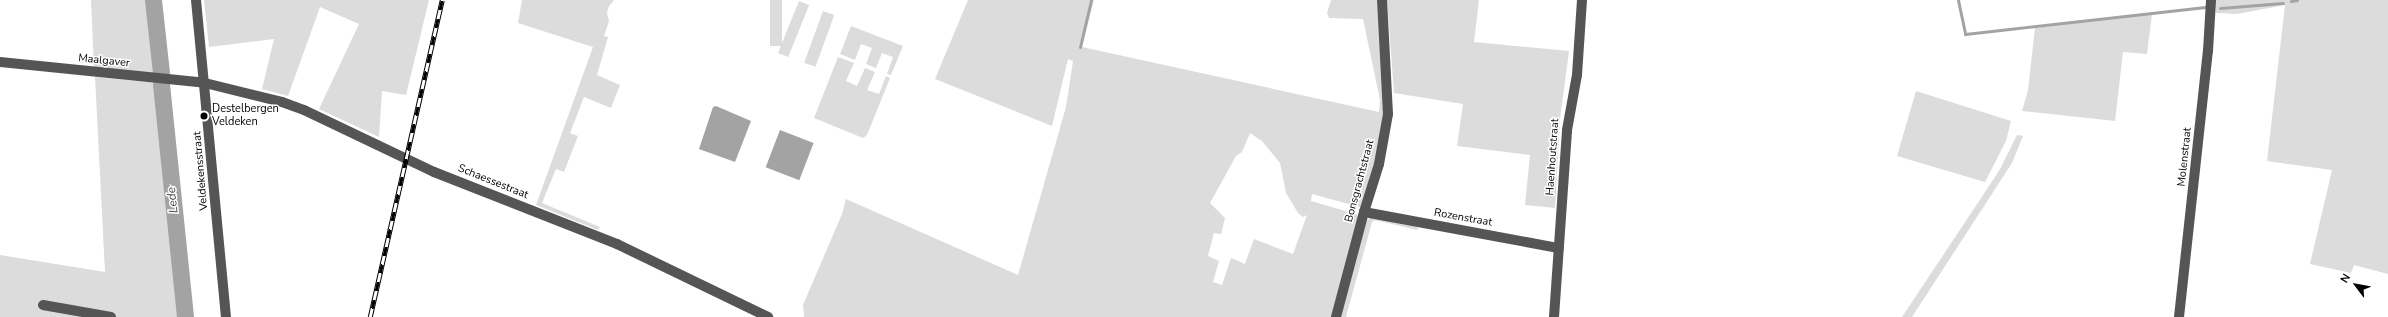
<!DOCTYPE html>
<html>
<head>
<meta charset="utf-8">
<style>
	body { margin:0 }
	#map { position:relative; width:2388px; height:317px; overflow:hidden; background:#fff; font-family:"Nunito Sans",sans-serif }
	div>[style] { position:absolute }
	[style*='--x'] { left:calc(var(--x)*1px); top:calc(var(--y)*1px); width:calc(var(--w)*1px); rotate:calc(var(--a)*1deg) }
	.green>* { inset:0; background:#dcdcdc; transform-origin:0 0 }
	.water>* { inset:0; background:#a3a3a3; transform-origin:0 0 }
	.stream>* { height:3px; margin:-1.5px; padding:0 1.5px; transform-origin:1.5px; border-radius:1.5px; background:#a3a3a3 }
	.river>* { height:17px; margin:-8.5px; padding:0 8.5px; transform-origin:8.5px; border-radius:8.5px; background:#a3a3a3 }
	.minor>* { height:10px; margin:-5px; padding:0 5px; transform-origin:5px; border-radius:5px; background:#555 }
	.rail>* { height:4.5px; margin-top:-2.25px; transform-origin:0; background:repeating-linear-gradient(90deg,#fff 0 9px,#000 0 18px); box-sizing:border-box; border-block:1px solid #000 }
	.dots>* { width:11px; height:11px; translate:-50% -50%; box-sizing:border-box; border:2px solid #fff; border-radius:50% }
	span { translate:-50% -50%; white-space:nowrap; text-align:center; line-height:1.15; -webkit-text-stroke:3px #fff; paint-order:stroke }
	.street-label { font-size:11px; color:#000 }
	.poi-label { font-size:11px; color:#000 }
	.left { translate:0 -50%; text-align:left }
	.water-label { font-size:12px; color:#444; font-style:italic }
	.north { position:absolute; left:2336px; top:265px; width:40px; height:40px; -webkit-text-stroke:3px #fff; paint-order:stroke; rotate:302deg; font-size:11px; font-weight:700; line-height:16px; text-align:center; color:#000 }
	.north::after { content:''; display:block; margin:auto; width:14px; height:18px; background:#000; clip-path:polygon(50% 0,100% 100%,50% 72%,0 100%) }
</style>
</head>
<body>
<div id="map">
	<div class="green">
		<i style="clip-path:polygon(91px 0,157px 0,165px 74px,94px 69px)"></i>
		<i style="clip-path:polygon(204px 0,429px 0,406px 95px,382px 91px,379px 137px,319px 109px,359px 24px,320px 7px,288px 96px,262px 89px,274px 39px,209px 47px)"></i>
		<i style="clip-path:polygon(522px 0,614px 0,609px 6px,607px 13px,609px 21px,604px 36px,608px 37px,597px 75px,620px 85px,611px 108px,584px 97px,570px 133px,578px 136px,564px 172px,556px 169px,542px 203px,600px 227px,598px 230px,536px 205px,593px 47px,518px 23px)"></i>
		<i style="left:770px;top:0;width:12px;height:46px"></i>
		<i style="clip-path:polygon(evenodd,968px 0,1094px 0,1082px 47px,1379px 112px,1380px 100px,1363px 19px,1329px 18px,1327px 13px,1331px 0,1378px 0,1385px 101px,1384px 129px,1363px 208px,1312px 194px,1311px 201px,1356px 214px,1359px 217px,1332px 317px,804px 317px,803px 305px,842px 214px,846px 199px,1018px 275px,1066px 107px,1073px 61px,1068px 59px,1052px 126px,935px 79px,968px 0,1250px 133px,1262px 141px,1280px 163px,1286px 193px,1298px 213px,1303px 217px,1307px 215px,1293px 254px,1254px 239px,1245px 264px,1231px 258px,1222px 285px,1213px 282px,1219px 261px,1208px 256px,1214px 233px,1221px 234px,1225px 218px,1210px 203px,1236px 156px,1242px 152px,1250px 133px)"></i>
		<i style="clip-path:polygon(1387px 0,1479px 0,1474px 42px,1569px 51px,1560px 119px,1555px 208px,1525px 205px,1530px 155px,1457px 146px,1463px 104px,1394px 93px)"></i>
		<i style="clip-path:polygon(2214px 0,2388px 0,2388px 274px,2354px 265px,2351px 273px,2310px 264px,2332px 170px,2267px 161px,2285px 5px,2237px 14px,2216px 13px)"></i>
		<i style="left:799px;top:1px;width:11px;height:56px;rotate:22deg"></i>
		<i style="left:823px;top:11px;width:12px;height:55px;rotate:20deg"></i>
		<i style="clip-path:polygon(2152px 14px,2147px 54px,2123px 52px,2115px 121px,2022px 111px,2028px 90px,2035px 28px)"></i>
		<i style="clip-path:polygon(851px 26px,903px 46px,891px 75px,887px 74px,893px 57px,882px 53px,876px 68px,866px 64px,872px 48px,861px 44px,855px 60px,840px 54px)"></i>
		<i style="clip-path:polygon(838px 57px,854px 63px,846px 81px,857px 86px,865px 68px,875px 72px,867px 90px,879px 94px,886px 76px,890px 78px,867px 135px,863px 138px,814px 118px)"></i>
		<i style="clip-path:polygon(95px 77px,168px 84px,190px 317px,0 317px,0 255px,105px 272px)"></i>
		<i style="clip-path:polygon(1916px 91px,2011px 121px,2006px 141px,1985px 182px,1897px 156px)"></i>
		<i style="clip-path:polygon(2017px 135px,2023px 136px,2012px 163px,1912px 317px,1902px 317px,1999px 171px)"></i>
		<i style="clip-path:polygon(1370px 218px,1418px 227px,1417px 230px,1375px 220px,1372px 222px,1346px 317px,1341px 317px,1366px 221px)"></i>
	</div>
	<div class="water">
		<i style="clip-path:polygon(716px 106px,751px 121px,735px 162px,699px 149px,713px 107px)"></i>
		<i style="left:780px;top:130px;width:36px;height:40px;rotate:21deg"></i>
	</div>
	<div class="stream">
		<i style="--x:1958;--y:0;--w:35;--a:78"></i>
		<i style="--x:1965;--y:34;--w:244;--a:-6.4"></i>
		<i style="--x:2291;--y:1;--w:6;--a:-9"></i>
		<i style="--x:2220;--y:8;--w:63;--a:-4.5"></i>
		<i style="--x:1080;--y:47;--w:48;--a:-76.8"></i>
	</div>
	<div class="river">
		<i style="--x:153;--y:0;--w:73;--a:83.7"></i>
		<i style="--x:161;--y:84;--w:234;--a:84.1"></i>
	</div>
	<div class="minor">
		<i style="--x:196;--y:0;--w:318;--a:84.6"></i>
		<i style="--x:0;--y:62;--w:206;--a:5.8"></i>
		<i style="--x:205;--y:83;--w:79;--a:13.9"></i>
		<i style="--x:282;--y:102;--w:23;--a:20"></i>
		<i style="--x:304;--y:110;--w:144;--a:25.5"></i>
		<i style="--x:434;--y:172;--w:197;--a:21.5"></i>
		<i style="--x:617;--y:244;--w:168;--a:25.8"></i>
		<i style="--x:1364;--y:212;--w:198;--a:10.5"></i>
		<i style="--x:43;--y:305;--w:69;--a:10"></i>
		<i style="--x:1336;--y:317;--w:109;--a:-75.1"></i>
		<i style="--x:1364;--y:212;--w:50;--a:-72.6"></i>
		<i style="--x:1379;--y:164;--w:51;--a:-79.8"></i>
		<i style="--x:1388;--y:114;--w:114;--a:-93"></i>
		<i style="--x:1554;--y:317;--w:187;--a:-86"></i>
		<i style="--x:1567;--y:130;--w:56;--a:-79.7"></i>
		<i style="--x:1577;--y:75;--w:75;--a:-86.2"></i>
		<i style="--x:2179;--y:317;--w:268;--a:-83.8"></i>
		<i style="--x:2208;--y:51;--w:51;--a:-86.6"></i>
	</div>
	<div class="rail">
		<i style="--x:370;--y:317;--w:325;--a:-77.2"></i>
	</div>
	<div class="dots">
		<i style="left:204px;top:116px;background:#000"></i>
	</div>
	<div class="street-label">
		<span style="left:104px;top:61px;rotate:6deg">Maalgaver</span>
		<span style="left:1553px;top:157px;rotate:-86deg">Haenhoutstraat</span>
		<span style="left:2185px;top:157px;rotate:-84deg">Molenstraat</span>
		<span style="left:201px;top:171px;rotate:-95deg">Veldekensstraat</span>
		<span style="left:1360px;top:181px;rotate:-75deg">Bonsgrachtstraat</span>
		<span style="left:493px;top:182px;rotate:22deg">Schaessestraat</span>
		<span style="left:1463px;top:218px;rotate:10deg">Rozenstraat</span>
	</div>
	<div class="poi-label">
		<span class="left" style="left:212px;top:116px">Destelbergen<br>Veldeken</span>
	</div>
	<div class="water-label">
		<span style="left:173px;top:200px;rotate:-96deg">Lede</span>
	</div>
	<div class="north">N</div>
</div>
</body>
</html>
